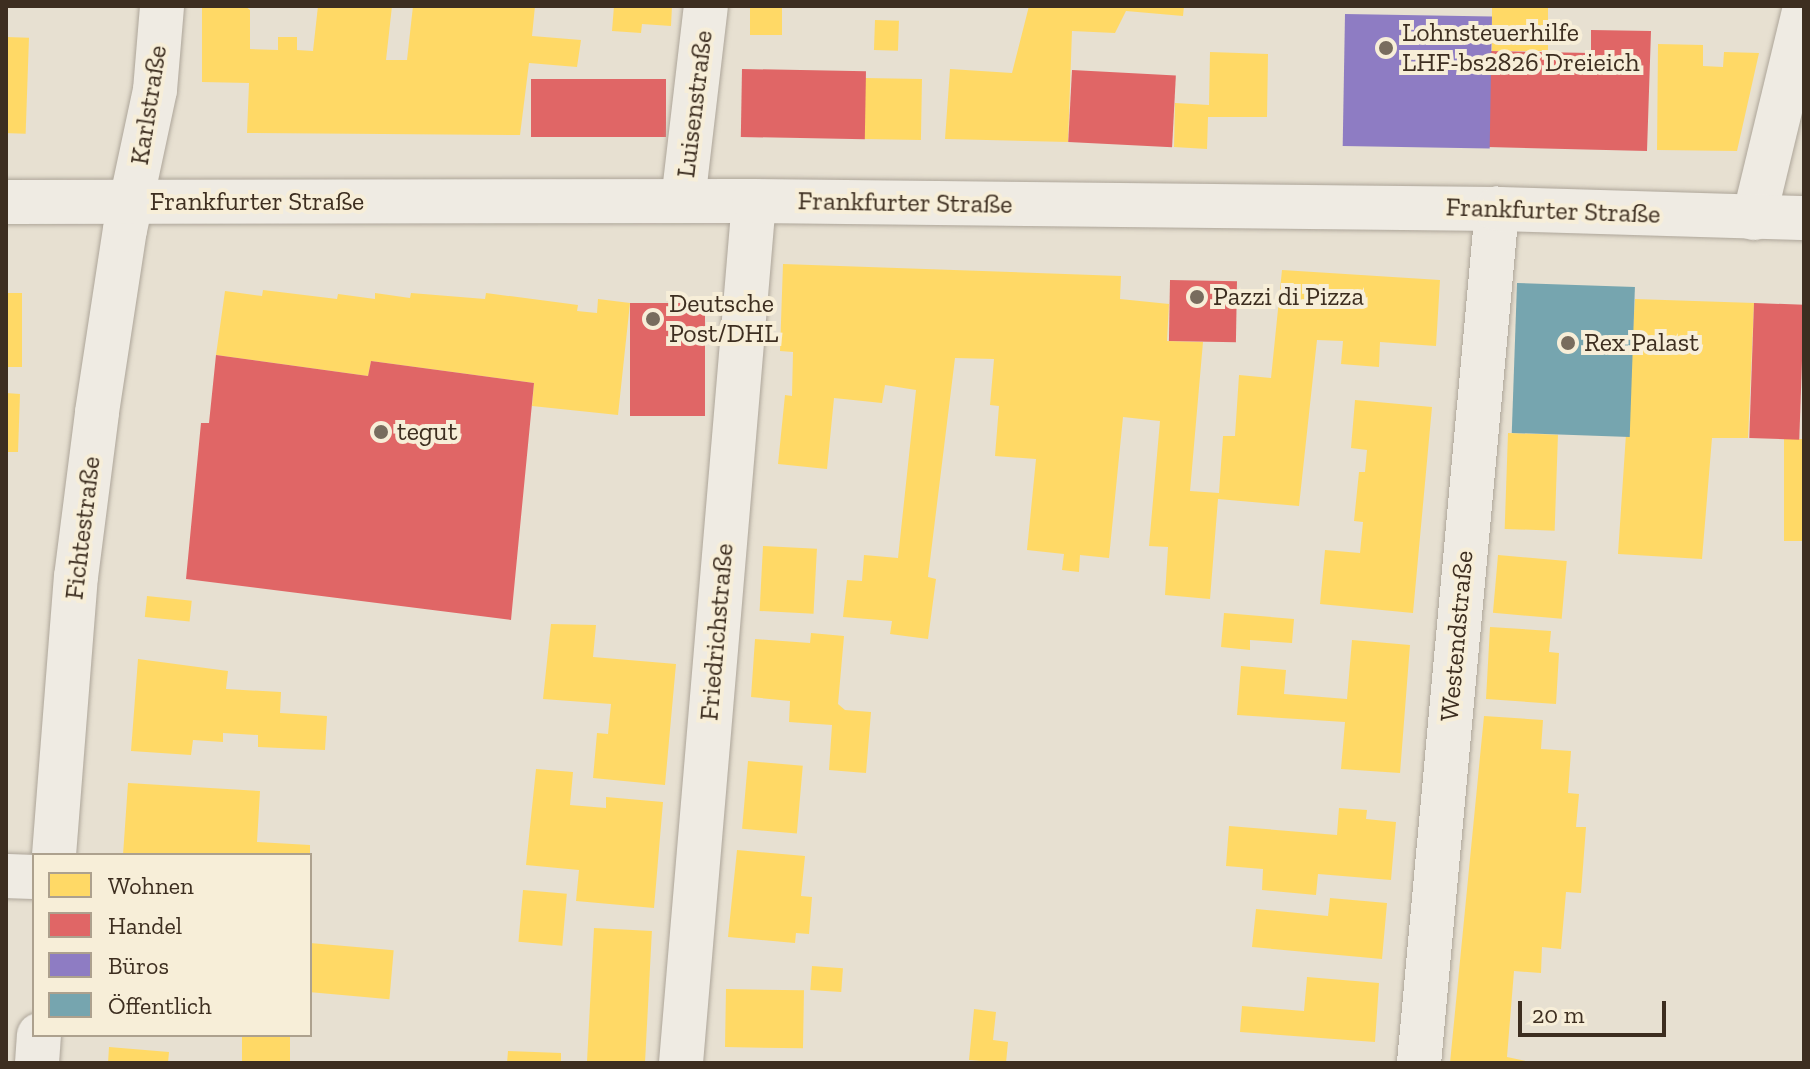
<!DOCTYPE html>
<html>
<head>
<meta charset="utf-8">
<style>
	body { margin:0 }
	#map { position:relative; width:1810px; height:1069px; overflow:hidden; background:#e7e0d1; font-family:"Zilla Slab",serif }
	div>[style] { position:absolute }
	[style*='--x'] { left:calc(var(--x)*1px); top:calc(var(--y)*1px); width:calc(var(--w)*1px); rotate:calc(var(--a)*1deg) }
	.homes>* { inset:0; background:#ffd966; transform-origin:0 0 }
	.shops>* { inset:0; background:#e06666; transform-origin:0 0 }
	.offices>* { inset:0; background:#8e7cc3; transform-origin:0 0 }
	.public>* { inset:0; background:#76a5af; transform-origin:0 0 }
	.roads { filter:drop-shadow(0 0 2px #ada599) drop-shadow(0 0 2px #ada599) }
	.street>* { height:44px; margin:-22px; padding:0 22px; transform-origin:22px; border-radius:22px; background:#efebe3 }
	.secondary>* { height:44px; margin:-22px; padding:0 22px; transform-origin:22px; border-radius:22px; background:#efebe3 }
	.dots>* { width:22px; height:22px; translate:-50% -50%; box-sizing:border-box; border:4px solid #f7eed8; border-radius:50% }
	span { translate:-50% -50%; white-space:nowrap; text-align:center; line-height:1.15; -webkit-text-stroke:8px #f7eed8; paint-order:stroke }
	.poi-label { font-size:26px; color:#3d2e20 }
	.left { translate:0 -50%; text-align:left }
	.street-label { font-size:26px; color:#3d2e20 }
	.frame { position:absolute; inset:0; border:8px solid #3d2e20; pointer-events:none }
	.legend { position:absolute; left:32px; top:853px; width:280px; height:184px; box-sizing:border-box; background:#f7eed8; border:2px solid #ada18e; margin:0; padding:10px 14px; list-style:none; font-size:24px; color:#3d2e20 }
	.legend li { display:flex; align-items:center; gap:16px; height:40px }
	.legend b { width:40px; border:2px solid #ada18e }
	.scale { position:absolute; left:1518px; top:1001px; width:148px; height:36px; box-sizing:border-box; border:4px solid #3d2e20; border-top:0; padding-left:10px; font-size:24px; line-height:28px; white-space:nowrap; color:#3d2e20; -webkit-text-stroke:6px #f7eed8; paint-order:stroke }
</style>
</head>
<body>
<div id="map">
	<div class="homes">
		<i style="clip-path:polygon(202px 6px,245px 6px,250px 10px,250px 49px,278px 50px,278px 37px,297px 37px,297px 50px,313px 51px,318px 6px,392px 6px,386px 60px,407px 60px,413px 6px,535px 6px,532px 36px,581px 40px,577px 67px,529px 63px,520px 135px,247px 133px,249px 83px,202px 82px)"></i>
		<i style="clip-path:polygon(614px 6px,672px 6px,671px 26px,642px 24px,641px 33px,612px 31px)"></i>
		<i style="left:750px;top:6px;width:32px;height:29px"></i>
		<i style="clip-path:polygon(1029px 6px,1184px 6px,1183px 16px,1126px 11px,1115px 33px,1072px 31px,1068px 142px,945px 139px,950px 69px,1012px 73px)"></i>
		<i style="left:1492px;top:6px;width:56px;height:45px"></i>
		<i style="left:875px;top:20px;width:24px;height:30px;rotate:2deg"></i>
		<i style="left:6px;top:37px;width:23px;height:96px;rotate:2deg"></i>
		<i style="clip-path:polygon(1658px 44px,1703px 45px,1703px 66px,1723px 67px,1724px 52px,1759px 53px,1737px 151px,1657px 150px)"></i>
		<i style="clip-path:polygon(1210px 52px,1268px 54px,1267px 117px,1208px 117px,1207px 149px,1174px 147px,1175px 103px,1209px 105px)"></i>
		<i style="left:865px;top:78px;width:57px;height:61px;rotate:1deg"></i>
		<i style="clip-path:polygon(783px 264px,1121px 276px,1120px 299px,1169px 304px,1167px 341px,1203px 342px,1190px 491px,1219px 493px,1223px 436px,1235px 436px,1239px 375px,1271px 378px,1282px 270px,1440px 280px,1436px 346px,1380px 342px,1379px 367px,1341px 364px,1343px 341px,1317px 340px,1299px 506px,1218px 499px,1210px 599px,1165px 595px,1168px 547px,1149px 546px,1160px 421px,1123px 417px,1109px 558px,1080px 555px,1079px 572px,1062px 570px,1064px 554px,1027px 550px,1036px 459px,995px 456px,999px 406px,990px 405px,994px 359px,955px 358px,928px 577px,936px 579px,928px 639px,890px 634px,892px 621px,843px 617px,847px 580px,862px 581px,864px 555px,898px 558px,916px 390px,885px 385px,882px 403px,834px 398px,827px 469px,778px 464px,785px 395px,792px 396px,793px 352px,780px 351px)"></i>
		<i style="clip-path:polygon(263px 290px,337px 299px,338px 294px,375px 299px,375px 293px,410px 298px,411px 293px,485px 299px,486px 293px,578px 305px,577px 311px,597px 313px,598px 299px,630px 303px,618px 415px,532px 406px,534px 383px,371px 361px,368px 376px,216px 355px,225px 291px,262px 296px)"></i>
		<i style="left:6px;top:293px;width:16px;height:74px"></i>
		<i style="clip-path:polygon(1635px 299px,1754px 303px,1748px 438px,1712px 438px,1702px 559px,1618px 554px)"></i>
		<i style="clip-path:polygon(6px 393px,20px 394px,18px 452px,6px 452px)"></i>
		<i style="clip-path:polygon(1355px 400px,1432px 407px,1413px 613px,1320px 604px,1325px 550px,1360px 553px,1363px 522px,1354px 521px,1359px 472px,1365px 472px,1367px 450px,1351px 448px)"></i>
		<i style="left:1508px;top:433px;width:50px;height:96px;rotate:2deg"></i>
		<i style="left:1784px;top:439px;width:20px;height:102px"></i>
		<i style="left:763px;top:546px;width:54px;height:65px;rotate:3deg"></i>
		<i style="left:1498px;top:555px;width:69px;height:58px;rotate:5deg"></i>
		<i style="left:147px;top:596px;width:45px;height:21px;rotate:6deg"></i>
		<i style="clip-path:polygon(1224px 613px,1294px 619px,1292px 643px,1250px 640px,1250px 650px,1221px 647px)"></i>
		<i style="clip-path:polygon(551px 624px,596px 625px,593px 657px,676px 664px,665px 785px,593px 778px,597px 733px,608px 734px,611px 704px,543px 699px)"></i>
		<i style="clip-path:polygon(1490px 627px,1551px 631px,1549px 652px,1559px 653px,1556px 704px,1486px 699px)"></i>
		<i style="clip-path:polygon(811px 633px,844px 636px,838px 704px,845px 710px,871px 712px,866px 773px,829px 770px,832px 725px,789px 722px,790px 701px,751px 697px,755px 639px,810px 643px)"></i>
		<i style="clip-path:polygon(1352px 640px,1410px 645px,1400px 773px,1341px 769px,1345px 722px,1237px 715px,1241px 666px,1286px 670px,1284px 694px,1347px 699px)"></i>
		<i style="clip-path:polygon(138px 659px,228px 671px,226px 689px,281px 692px,280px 713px,327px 716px,325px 750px,258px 747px,258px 735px,223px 733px,223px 742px,193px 740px,191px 755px,131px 751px)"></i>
		<i style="clip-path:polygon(1484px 716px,1543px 720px,1541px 749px,1571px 751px,1568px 793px,1579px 794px,1576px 827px,1586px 827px,1581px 893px,1566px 892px,1561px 949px,1542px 947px,1541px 973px,1514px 971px,1507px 1057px,1535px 1063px,1450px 1063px)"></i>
		<i style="left:748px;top:761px;width:55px;height:68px;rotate:5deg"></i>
		<i style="clip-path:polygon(536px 769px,573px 772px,570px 805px,606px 808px,606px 797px,663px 802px,654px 908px,576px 901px,579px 870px,526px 865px)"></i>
		<i style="clip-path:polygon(128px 783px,260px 791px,257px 842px,310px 845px,310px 855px,123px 855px)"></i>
		<i style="clip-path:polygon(1339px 808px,1367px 810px,1366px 819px,1396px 822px,1391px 880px,1318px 874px,1316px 895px,1262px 890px,1263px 869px,1226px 866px,1229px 826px,1337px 835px)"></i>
		<i style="clip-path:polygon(737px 850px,805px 856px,801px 896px,812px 897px,809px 934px,796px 933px,795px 943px,728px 937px)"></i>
		<i style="left:523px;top:890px;width:44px;height:52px;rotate:5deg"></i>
		<i style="clip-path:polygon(1330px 898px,1387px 903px,1382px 959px,1252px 947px,1256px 909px,1328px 916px)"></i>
		<i style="left:594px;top:928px;width:58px;height:135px;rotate:3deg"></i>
		<i style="left:310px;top:943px;width:84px;height:49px;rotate:5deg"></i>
		<i style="left:812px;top:966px;width:31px;height:24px;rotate:4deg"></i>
		<i style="clip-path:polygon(1307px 977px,1379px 983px,1375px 1042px,1240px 1032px,1242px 1006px,1304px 1011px)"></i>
		<i style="left:726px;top:989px;width:78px;height:58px;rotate:1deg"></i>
		<i style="clip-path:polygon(974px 1009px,996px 1012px,993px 1040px,1008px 1042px,1006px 1063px,969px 1060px)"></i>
		<i style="left:242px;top:1035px;width:48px;height:28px"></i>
		<i style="clip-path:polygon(109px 1047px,169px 1052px,168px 1063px,108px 1063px)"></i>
		<i style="clip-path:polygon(508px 1051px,561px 1053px,561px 1063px,507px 1063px)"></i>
	</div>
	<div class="shops">
		<i style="clip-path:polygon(1591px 30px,1651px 31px,1647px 151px,1487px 147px,1490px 51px,1591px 53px)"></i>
		<i style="left:742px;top:69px;width:124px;height:68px;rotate:1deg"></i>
		<i style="left:1072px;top:70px;width:104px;height:72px;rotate:3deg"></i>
		<i style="left:531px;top:79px;width:135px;height:58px"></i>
		<i style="left:1170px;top:280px;width:67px;height:61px;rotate:1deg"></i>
		<i style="left:630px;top:303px;width:75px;height:113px"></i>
		<i style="left:1754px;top:303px;width:50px;height:135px;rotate:2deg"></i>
		<i style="clip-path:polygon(216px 355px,368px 376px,371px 361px,534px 383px,511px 620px,186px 579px,201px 423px,209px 423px)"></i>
	</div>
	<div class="offices">
		<i style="left:1345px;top:14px;width:147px;height:132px;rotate:1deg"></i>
	</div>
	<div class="public">
		<i style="left:1517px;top:283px;width:118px;height:150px;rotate:2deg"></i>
	</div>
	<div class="roads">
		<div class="street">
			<i style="--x:683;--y:201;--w:196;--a:-83.3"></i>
			<i style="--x:1754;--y:218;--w:213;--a:-76.4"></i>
			<i style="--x:54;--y:855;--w:279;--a:-85.5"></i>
			<i style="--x:76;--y:577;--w:166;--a:-82.7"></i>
			<i style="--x:97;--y:412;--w:184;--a:-81.3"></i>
			<i style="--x:125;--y:230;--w:143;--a:-77.9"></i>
			<i style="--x:155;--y:90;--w:84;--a:-85.2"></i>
			<i style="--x:6;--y:876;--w:28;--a:2"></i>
			<i style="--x:37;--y:1063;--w:28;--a:-86"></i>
			<i style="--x:681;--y:1063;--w:865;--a:-85.16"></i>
			<i style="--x:1419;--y:1063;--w:858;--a:-84.78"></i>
		</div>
		<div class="secondary">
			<i style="--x:6;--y:202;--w:748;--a:-0.08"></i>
			<i style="--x:754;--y:201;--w:743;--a:0.62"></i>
			<i style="--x:1497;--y:209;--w:307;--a:1.7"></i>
		</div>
	</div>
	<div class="dots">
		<i style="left:1386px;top:48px;background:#786c5e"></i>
		<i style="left:1197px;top:297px;background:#786c5e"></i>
		<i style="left:653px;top:319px;background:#786c5e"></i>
		<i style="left:1568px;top:343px;background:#786c5e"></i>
		<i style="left:381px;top:432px;background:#786c5e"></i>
	</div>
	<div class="poi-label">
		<span class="left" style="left:1402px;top:48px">Lohnsteuerhilfe<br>LHF-bs2826 Dreieich</span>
		<span class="left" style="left:1213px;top:297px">Pazzi di Pizza</span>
		<span class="left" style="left:669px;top:319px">Deutsche<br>Post/DHL</span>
		<span class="left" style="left:1584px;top:343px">Rex Palast</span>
		<span class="left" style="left:397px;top:432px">tegut</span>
	</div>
	<div class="street-label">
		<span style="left:695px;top:104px;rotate:-83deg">Luisenstraße</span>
		<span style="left:149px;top:105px;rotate:-81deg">Karlstraße</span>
		<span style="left:257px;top:202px">Frankfurter Straße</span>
		<span style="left:905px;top:203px;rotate:1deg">Frankfurter Straße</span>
		<span style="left:1553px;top:211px;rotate:2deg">Frankfurter Straße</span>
		<span style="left:83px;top:528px;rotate:-83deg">Fichtestraße</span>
		<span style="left:717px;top:632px;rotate:-85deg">Friedrichstraße</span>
		<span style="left:1457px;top:636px;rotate:-85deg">Westendstraße</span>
	</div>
	<div class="frame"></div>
	<ul class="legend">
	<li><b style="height:22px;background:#ffd966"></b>Wohnen</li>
	<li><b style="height:22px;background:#e06666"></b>Handel</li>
	<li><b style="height:22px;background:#8e7cc3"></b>Büros</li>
	<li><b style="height:22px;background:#76a5af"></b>Öffentlich</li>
	</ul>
	<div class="scale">20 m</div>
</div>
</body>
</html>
